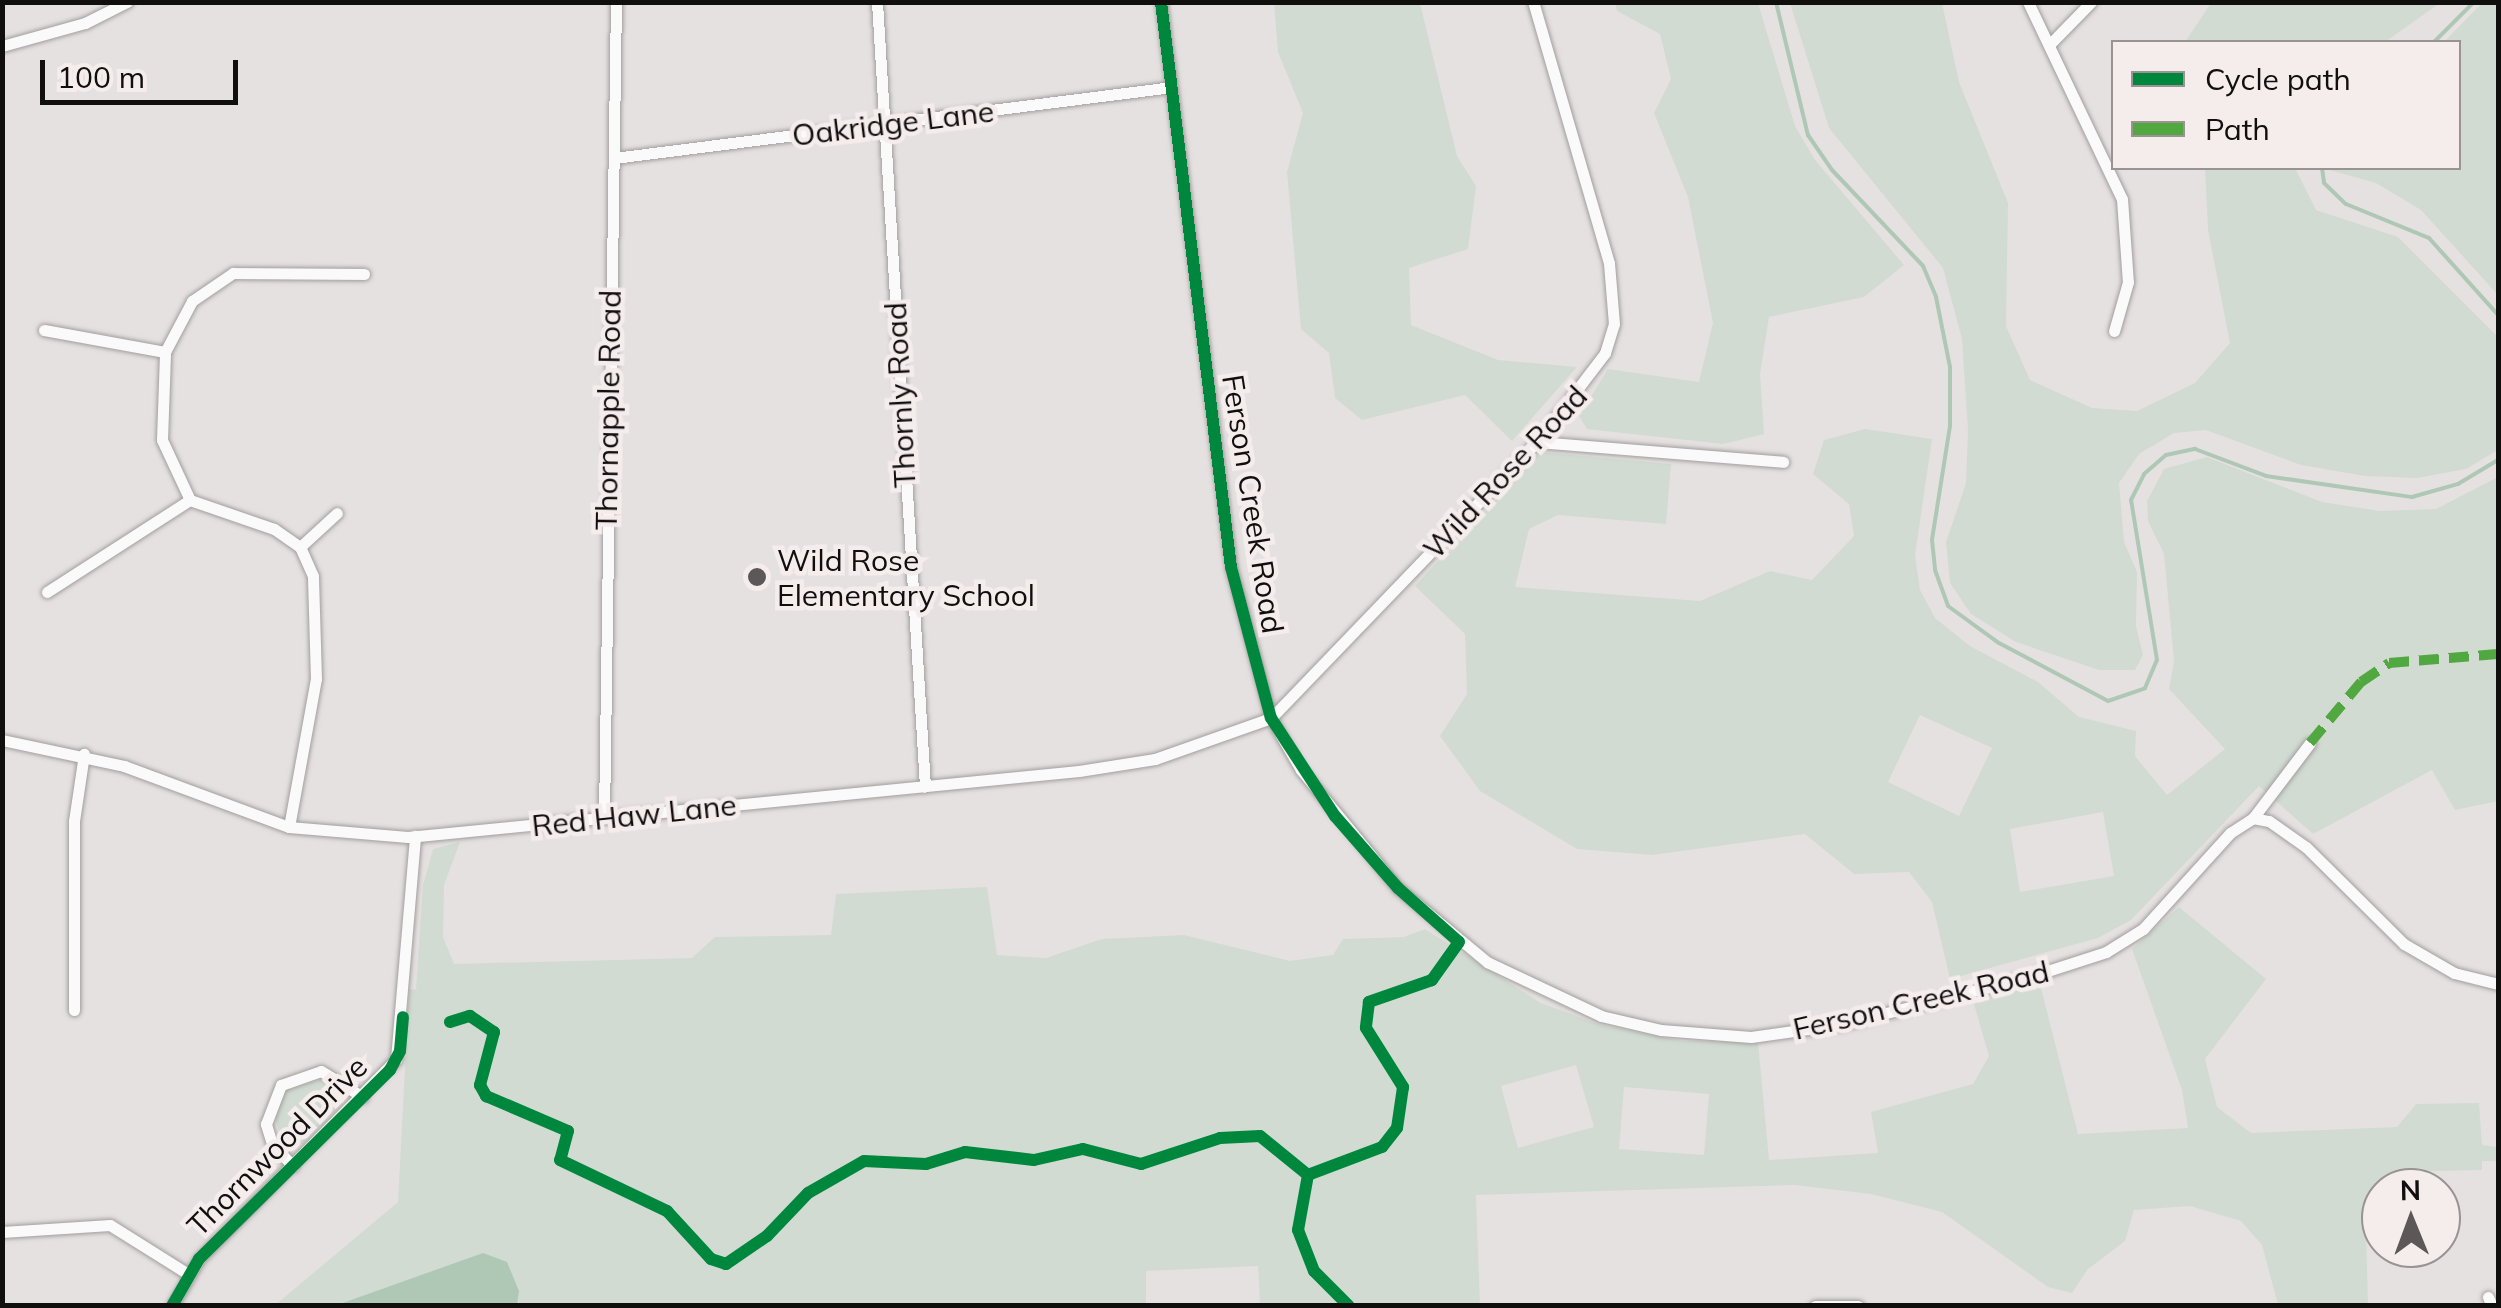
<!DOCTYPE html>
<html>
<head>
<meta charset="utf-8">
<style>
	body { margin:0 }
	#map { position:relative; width:2501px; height:1308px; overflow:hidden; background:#e6e1e1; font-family:Mulish,sans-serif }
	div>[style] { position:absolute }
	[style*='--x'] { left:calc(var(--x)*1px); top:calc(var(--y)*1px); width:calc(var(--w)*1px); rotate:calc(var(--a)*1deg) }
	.green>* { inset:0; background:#d1dbd2 }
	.water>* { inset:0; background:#afc8b6 }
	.stream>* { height:4px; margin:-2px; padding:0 2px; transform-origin:2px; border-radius:2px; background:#afc8b6 }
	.roads { filter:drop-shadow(0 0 2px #a29e9e) drop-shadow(0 0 2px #a29e9e) }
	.minor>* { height:11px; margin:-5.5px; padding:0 5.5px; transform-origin:5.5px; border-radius:5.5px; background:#fbfafa }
	.quiet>* { height:10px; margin-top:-5px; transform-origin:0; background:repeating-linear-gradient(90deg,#51a841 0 20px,transparent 0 30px) }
	.cycleway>* { height:12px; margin:-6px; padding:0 6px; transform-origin:6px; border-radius:6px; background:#00873e }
	.dots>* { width:28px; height:28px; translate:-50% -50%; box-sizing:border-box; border:5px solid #f5ecec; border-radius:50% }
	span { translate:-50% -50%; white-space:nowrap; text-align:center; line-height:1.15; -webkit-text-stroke:9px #f5ecec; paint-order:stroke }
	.street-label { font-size:30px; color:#110e0e }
	.poi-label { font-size:30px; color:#110e0e }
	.left { translate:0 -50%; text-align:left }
	.frame { position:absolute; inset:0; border:5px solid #110e0e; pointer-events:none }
	.legend { position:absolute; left:2111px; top:40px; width:350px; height:130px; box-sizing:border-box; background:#f5ecec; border:2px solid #9a9393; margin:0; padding:12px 18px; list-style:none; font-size:30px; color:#110e0e }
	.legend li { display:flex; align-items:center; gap:20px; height:50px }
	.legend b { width:50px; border:2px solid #9a9393 }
	.north { position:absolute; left:2361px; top:1168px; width:100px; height:100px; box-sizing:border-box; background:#f5ecec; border:2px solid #9a9393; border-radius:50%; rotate:359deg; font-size:28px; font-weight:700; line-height:40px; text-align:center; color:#110e0e }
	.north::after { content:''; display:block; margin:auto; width:35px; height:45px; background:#5c5858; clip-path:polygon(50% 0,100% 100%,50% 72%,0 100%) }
	.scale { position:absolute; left:40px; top:60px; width:198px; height:45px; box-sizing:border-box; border:5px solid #110e0e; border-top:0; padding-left:12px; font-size:30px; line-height:35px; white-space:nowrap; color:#110e0e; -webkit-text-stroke:8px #f5ecec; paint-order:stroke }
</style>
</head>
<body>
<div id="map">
	<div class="green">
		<i style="clip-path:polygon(2483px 2px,2498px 3px,2498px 295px,2421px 210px,2376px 183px,2323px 168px,2458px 168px,2458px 42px,2444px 42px)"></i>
		<i style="clip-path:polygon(1274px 3px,1420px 3px,1457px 156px,1476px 186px,1468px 249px,1409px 268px,1411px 325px,1498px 360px,1577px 367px,1512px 441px,1465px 395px,1362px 420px,1335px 398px,1329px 353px,1301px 329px,1287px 172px,1303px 113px,1278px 52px)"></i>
		<i style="clip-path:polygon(1615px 3px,1758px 3px,1795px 126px,1815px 160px,1904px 265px,1864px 297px,1769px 317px,1760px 374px,1764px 434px,1723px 444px,1587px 429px,1579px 416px,1608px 369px,1699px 382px,1713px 323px,1688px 197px,1654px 113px,1671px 79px,1660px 34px,1617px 11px)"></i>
		<i style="clip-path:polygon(1790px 3px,1942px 3px,1959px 82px,2008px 203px,2006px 326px,2030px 380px,2092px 408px,2137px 411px,2195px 383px,2230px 343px,2208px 230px,2205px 168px,2295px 168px,2316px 210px,2398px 237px,2498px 337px,2498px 450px,2466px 469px,2417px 478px,2365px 476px,2301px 465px,2206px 430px,2174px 433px,2139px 454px,2119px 483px,2124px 542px,2137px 572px,2136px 626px,2143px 655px,2135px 670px,2099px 670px,2016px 642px,1971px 614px,1950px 583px,1946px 542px,1966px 483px,1968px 430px,1962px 339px,1943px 268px,1829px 128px)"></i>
		<i style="clip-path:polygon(2211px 3px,2211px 2px,2440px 3px,2385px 42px,2185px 42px)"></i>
		<i style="clip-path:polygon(evenodd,1865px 429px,1932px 439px,1915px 555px,1920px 590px,1935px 618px,1970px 646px,2038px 682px,2079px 717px,2136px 731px,2135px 756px,2167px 795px,2225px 749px,2169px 689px,2174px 661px,2164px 554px,2148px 521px,2147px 501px,2164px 469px,2207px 457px,2322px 502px,2380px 511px,2436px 509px,2498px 477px,2498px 801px,2455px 810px,2432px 770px,2313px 834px,2259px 786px,2131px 920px,2098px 938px,1950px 979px,1932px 902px,1909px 872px,1854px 874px,1805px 834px,1652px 855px,1577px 849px,1480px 791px,1440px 736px,1467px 694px,1465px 634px,1415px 586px,1540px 452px,1671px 464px,1666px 524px,1558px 515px,1529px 529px,1515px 587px,1700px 601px,1770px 571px,1812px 580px,1854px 536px,1849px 504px,1813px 474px,1824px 440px,1865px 429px,1920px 715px,1992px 748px,1959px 816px,1888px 782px,1920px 715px,1865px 429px,2103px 812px,2114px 876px,2020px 892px,2010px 829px,2103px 812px)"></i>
		<i style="clip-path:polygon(evenodd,460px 842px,444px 885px,443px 937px,454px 964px,692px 958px,715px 937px,831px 935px,836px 894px,987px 887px,997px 955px,1046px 958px,1102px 939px,1184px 935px,1290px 961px,1333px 955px,1343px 939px,1404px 937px,1425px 929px,1541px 1003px,1601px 1025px,1681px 1041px,1758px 1042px,1769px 1160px,1878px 1153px,1871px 1112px,1973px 1084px,1989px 1056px,1973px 1001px,2040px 984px,2078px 1134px,2188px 1128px,2182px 1090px,2132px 949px,2179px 907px,2266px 979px,2205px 1059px,2217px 1107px,2251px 1133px,2397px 1127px,2416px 1104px,2479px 1103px,2482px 1145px,2498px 1147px,2498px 1161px,2482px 1161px,2482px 1170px,2397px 1172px,2397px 1188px,2381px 1188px,2381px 1228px,2366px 1229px,2368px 1305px,2278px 1305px,2262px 1245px,2241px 1221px,2190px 1206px,2134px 1210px,2125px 1241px,2088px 1269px,2072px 1293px,2048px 1287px,1942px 1212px,1871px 1194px,1795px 1185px,1476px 1195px,1480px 1305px,1260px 1305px,1258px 1266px,1146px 1271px,1146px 1306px,274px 1306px,398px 1202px,409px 990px,416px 989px,423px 885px,433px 849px,460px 842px,1576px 1065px,1594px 1127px,1518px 1148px,1501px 1086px,1576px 1065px,460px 842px,1624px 1087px,1709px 1094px,1704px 1155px,1619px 1149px,1624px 1087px)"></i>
		<i style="clip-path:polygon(323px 1079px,341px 1090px,342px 1105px,303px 1144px,284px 1144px,274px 1116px,284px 1091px)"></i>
	</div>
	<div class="water">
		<i style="clip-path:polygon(483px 1253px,507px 1262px,519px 1291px,517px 1305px,337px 1305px)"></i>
	</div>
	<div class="stream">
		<i style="--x:1776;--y:2;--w:137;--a:76.5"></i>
		<i style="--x:1808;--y:135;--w:42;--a:55.6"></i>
		<i style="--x:1832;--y:170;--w:132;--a:46.5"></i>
		<i style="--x:1923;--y:266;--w:34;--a:67"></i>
		<i style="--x:1936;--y:297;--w:71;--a:78.7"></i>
		<i style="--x:1950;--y:367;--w:59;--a:90"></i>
		<i style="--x:1950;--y:426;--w:115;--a:99"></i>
		<i style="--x:1932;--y:540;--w:30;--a:84"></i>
		<i style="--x:1935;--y:570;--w:38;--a:70"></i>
		<i style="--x:1948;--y:606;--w:63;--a:36"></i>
		<i style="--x:1999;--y:643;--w:123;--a:28"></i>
		<i style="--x:2108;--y:701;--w:39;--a:-19"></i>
		<i style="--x:2145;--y:688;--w:30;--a:-67"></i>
		<i style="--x:2157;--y:660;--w:162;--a:-99.2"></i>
		<i style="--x:2131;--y:500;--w:29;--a:-63"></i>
		<i style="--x:2144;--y:474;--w:29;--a:-41"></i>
		<i style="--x:2166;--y:455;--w:30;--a:-12"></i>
		<i style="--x:2195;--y:449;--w:76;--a:20.8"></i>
		<i style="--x:2266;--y:476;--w:148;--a:8.2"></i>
		<i style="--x:2412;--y:497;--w:48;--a:-15.8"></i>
		<i style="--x:2458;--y:484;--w:47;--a:-31"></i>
		<i style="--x:2434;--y:42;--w:57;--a:-45"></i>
		<i style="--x:2322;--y:168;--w:15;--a:82"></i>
		<i style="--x:2324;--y:183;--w:30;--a:44"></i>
		<i style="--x:2346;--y:204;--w:90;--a:22.3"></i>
		<i style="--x:2429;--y:238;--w:103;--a:48.1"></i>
	</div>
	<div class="roads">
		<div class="minor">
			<i style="--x:877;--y:2;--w:786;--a:86.5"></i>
			<i style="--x:1161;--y:2;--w:569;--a:82.94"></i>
			<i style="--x:1231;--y:567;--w:156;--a:75.2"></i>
			<i style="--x:1271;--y:718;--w:60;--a:60"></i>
			<i style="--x:1301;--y:770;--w:153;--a:50.6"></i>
			<i style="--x:1398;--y:888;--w:116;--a:39.7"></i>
			<i style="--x:1487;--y:962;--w:126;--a:25.3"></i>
			<i style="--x:1601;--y:1016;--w:62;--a:13.1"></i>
			<i style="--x:1661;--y:1030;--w:90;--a:4.4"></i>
			<i style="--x:1751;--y:1037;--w:93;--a:-8"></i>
			<i style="--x:1843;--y:1024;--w:195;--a:-14.3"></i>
			<i style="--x:2032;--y:976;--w:78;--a:-18"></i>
			<i style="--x:2106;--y:952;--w:44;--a:-31.9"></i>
			<i style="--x:2143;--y:929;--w:130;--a:-47.8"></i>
			<i style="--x:2230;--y:833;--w:27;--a:-33"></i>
			<i style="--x:2253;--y:818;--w:94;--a:-52.8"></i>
			<i style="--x:2028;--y:2;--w:218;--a:64.5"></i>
			<i style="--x:2122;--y:199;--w:83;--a:85.9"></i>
			<i style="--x:2128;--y:282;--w:51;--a:105.9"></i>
			<i style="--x:2049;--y:45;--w:60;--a:-45.7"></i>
			<i style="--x:2;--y:46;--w:86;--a:-15.5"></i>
			<i style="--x:85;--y:23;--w:47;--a:-26.6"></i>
			<i style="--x:614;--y:158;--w:562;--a:-7.25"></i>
			<i style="--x:44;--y:330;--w:123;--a:10.3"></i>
			<i style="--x:1537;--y:442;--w:247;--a:4.6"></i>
			<i style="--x:300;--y:547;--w:50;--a:-42.6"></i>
			<i style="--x:47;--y:592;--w:170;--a:-32.8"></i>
			<i style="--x:2;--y:740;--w:125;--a:12"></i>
			<i style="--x:124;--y:766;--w:176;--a:20.3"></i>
			<i style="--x:289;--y:827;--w:119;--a:4.8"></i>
			<i style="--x:408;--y:837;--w:674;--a:-5.62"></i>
			<i style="--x:1079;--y:771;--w:77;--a:-9"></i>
			<i style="--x:1155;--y:759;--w:123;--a:-19.5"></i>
			<i style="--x:1271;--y:718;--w:383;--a:-46.1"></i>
			<i style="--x:1537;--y:442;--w:112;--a:-52.6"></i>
			<i style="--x:1605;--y:353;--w:30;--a:-73"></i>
			<i style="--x:1614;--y:324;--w:61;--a:-94.7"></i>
			<i style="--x:1609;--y:263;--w:272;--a:-106.2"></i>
			<i style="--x:604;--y:818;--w:816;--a:-89.16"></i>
			<i style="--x:2253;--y:818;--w:16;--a:11"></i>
			<i style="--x:2269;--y:821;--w:45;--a:35.1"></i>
			<i style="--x:2306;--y:847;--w:138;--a:44.7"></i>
			<i style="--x:2404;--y:944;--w:58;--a:30.1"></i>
			<i style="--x:2454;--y:973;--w:45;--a:14"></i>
			<i style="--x:289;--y:827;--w:150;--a:-79.7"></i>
			<i style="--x:316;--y:679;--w:103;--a:-91.7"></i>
			<i style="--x:313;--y:576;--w:32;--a:-114"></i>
			<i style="--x:300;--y:547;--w:32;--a:-145"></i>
			<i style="--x:274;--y:529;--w:89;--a:-161"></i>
			<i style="--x:190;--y:500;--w:66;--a:-115"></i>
			<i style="--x:162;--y:440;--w:88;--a:-88"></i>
			<i style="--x:165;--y:352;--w:58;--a:-62.1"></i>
			<i style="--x:192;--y:301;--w:50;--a:-34.3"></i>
			<i style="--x:233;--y:273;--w:131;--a:0.4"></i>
			<i style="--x:74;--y:1010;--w:189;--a:-90"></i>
			<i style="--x:74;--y:821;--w:68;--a:-81.5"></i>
			<i style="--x:293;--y:1166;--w:30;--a:-134"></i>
			<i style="--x:272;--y:1144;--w:21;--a:-107"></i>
			<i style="--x:266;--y:1124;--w:42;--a:-69"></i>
			<i style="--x:281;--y:1085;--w:42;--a:-19.3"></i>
			<i style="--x:321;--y:1071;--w:49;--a:31.8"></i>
			<i style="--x:2;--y:1232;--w:108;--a:-3.7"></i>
			<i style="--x:110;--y:1225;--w:92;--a:32.1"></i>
			<i style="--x:2488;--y:1297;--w:10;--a:66"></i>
			<i style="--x:172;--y:1306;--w:54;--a:-60.1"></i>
			<i style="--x:199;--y:1259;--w:281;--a:-45.4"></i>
			<i style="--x:396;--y:1059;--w:224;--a:-85.1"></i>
			<i style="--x:1815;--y:1306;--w:43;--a:0"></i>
		</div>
	</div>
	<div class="quiet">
		<i style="--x:2310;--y:743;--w:80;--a:-50.1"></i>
		<i style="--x:2361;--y:682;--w:34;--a:-34"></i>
		<i style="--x:2389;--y:663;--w:109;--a:-4.7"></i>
	</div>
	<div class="cycleway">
		<i style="--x:1161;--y:2;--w:569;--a:82.94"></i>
		<i style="--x:1231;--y:567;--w:156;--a:75.2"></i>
		<i style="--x:1271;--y:718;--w:117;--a:56.9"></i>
		<i style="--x:1335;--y:816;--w:96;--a:48.8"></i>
		<i style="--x:1398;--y:888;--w:81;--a:41.5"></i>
		<i style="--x:1459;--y:942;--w:47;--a:125.4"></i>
		<i style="--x:1432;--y:980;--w:67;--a:160.8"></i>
		<i style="--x:1369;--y:1002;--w:26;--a:97"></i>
		<i style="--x:1366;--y:1028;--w:70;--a:57.9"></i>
		<i style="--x:1403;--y:1087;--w:41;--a:98.3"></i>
		<i style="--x:1397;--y:1128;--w:24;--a:128"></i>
		<i style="--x:1382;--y:1147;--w:79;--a:159.3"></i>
		<i style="--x:450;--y:1022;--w:21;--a:-17"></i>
		<i style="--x:470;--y:1016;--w:29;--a:34"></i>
		<i style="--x:494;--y:1032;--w:55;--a:104.8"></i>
		<i style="--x:480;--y:1085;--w:13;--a:61"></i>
		<i style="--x:486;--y:1096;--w:89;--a:23.1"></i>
		<i style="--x:568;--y:1131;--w:30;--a:105"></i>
		<i style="--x:560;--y:1160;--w:119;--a:25.5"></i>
		<i style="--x:667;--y:1211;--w:65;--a:47.5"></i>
		<i style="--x:711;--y:1259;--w:16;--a:18"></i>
		<i style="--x:726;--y:1264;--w:50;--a:-34.3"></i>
		<i style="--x:767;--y:1236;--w:59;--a:-46.4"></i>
		<i style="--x:808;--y:1193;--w:64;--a:-29.7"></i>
		<i style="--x:864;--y:1161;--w:62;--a:2.8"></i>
		<i style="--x:926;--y:1164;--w:41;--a:-17.1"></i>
		<i style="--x:965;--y:1152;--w:69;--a:6.6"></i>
		<i style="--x:1034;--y:1160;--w:50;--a:-12.7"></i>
		<i style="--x:1083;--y:1149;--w:60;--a:14.5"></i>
		<i style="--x:1141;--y:1164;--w:83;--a:-18.2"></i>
		<i style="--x:1220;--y:1138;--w:40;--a:-2.9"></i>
		<i style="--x:1260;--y:1136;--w:62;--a:39.1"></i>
		<i style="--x:1308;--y:1175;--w:56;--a:100.3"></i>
		<i style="--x:1298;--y:1230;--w:44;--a:68.7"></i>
		<i style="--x:1314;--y:1271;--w:49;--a:45"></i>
		<i style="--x:172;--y:1306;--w:54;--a:-60.1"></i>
		<i style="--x:199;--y:1259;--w:269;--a:-44.7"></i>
		<i style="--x:390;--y:1070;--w:21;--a:-62"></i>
		<i style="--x:400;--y:1051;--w:34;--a:-85"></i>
	</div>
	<div class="dots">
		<i style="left:757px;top:577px;background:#5c5858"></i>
	</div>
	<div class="street-label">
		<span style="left:893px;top:123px;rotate:-7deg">Oakridge Lane</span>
		<span style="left:900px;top:395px;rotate:-93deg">Thornly Road</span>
		<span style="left:608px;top:410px;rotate:-89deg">Thornapple Road</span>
		<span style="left:1505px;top:472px;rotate:-47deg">Wild Rose Road</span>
		<span style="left:1253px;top:504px;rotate:81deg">Ferson Creek Road</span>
		<span style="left:634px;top:815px;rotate:-6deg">Red Haw Lane</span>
		<span style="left:1921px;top:1000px;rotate:-13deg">Ferson Creek Road</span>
		<span style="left:277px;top:1146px;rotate:-45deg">Thornwood Drive</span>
	</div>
	<div class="poi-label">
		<span class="left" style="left:777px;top:577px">Wild Rose<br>Elementary School</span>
	</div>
	<div class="frame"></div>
	<ul class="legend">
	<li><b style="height:12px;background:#00873e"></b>Cycle path</li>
	<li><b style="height:12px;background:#51a841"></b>Path</li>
	</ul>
	<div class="north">N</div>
	<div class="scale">100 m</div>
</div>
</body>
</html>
